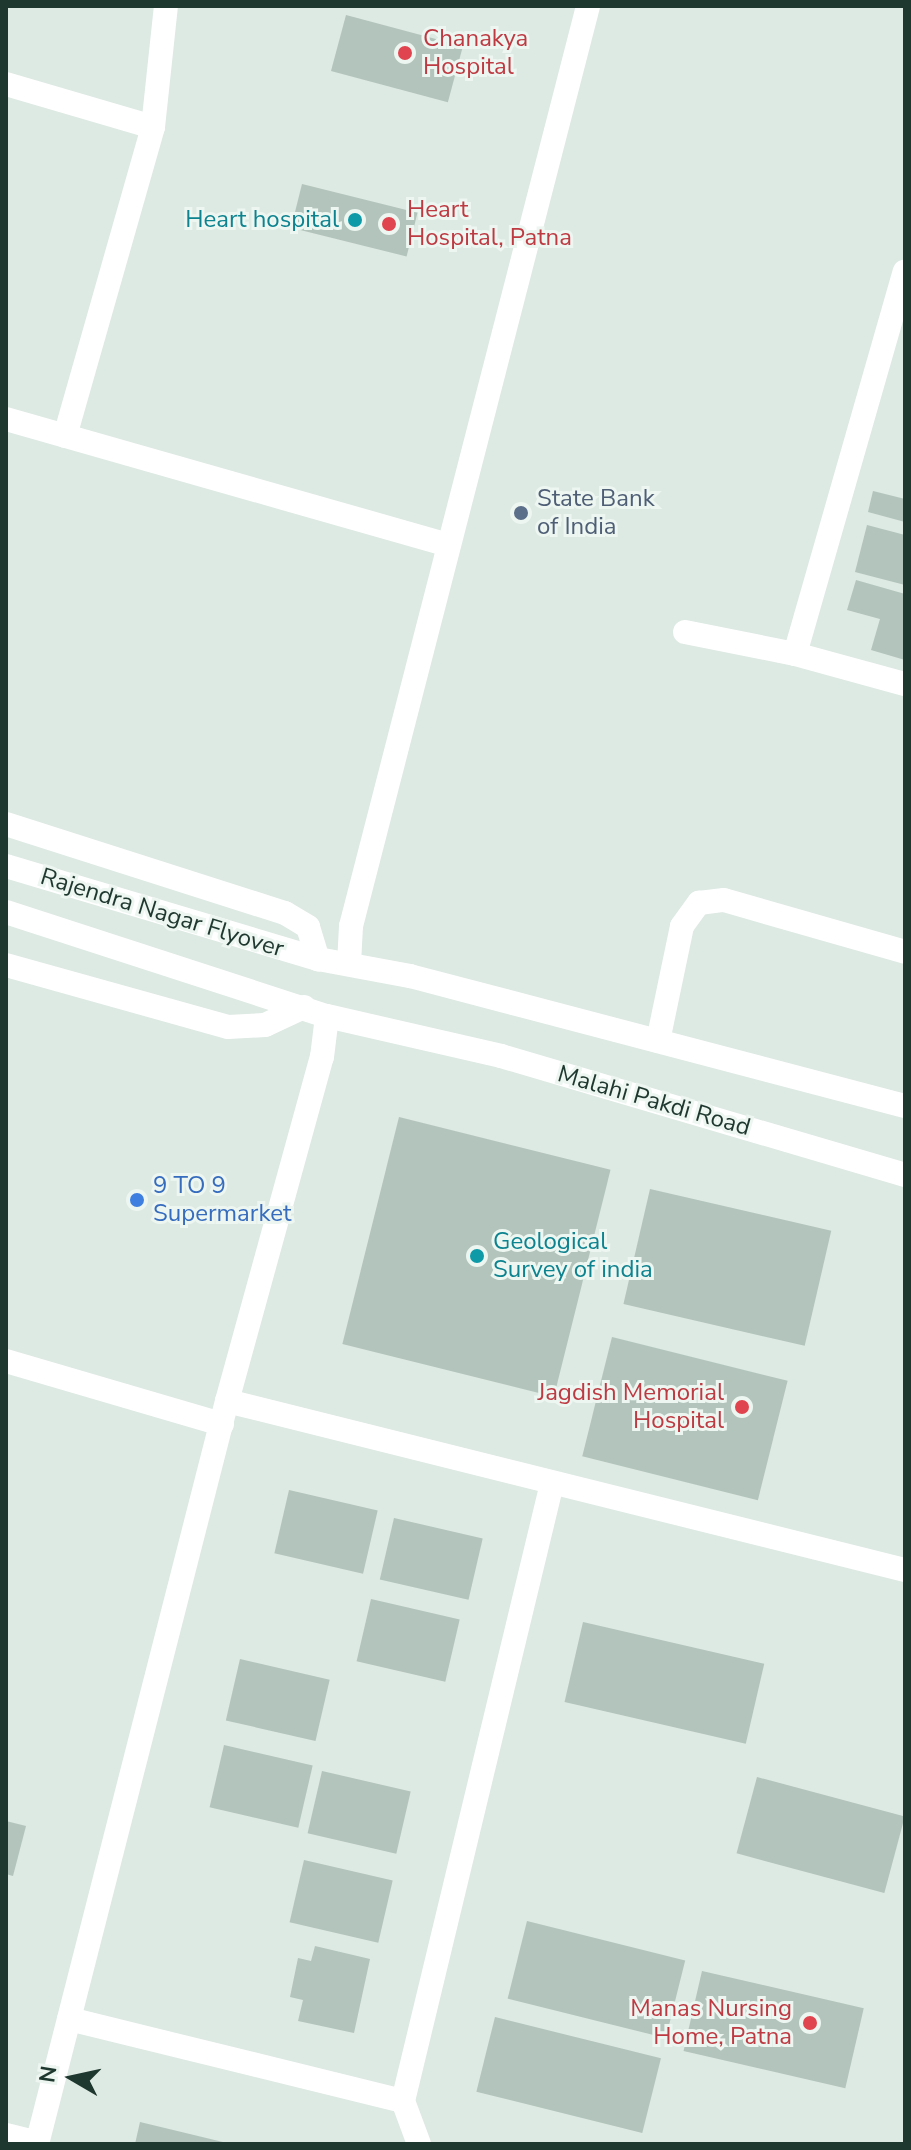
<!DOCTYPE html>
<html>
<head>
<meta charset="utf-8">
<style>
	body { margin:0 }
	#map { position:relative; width:911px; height:2150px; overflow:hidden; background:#dde9e3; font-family:"Nunito Sans",sans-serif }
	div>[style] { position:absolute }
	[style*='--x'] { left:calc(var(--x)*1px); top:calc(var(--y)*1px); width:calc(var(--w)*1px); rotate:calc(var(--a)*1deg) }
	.building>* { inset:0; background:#b2c4bb; transform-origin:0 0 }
	.minor>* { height:24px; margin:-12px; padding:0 12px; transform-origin:12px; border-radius:12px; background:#fff }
	.tertiary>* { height:24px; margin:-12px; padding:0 12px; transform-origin:12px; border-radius:12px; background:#fff }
	.secondary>* { height:24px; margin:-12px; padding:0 12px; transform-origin:12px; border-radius:12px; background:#fff }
	.dots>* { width:22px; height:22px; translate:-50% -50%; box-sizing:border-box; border:4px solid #edf6f1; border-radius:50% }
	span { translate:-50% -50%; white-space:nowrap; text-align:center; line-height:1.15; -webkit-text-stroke:6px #edf6f1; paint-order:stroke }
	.health-label { font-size:24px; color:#be3a42 }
	.left { translate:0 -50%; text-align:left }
	.right { translate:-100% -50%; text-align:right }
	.culture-label { font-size:24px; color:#0d838f }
	.service-label { font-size:24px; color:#4e5e75 }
	.street-label { font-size:24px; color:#1f382f }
	.shop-label { font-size:24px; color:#366cbe }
	.frame { position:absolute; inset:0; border:8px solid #1f382f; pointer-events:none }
	.north { position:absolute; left:32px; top:2038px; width:80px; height:80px; -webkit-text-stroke:6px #edf6f1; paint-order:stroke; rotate:279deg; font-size:22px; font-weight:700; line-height:32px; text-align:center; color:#1f382f }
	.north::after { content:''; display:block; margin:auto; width:28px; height:36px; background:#1f382f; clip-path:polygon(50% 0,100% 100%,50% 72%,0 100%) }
</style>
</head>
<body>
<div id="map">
	<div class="building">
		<i style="left:346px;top:15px;width:121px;height:58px;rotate:15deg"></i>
		<i style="left:302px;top:184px;width:119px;height:45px;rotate:14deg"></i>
		<i style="clip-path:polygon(873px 491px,905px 499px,905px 522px,868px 512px)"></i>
		<i style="clip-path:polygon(867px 525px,905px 535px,905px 585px,855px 572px)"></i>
		<i style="clip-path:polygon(856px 580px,905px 594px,905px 660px,871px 650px,880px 619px,847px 610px)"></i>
		<i style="left:399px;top:1117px;width:218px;height:234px;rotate:14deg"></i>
		<i style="left:650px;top:1189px;width:186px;height:118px;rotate:13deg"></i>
		<i style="left:612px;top:1337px;width:181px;height:123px;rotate:14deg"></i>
		<i style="left:289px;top:1490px;width:91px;height:65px;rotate:13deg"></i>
		<i style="left:394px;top:1518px;width:91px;height:63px;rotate:13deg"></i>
		<i style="left:371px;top:1599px;width:91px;height:64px;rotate:13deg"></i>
		<i style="left:583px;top:1622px;width:186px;height:82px;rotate:13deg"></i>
		<i style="left:240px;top:1659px;width:92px;height:63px;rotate:13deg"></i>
		<i style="left:224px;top:1745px;width:91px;height:64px;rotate:13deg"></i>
		<i style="left:322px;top:1771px;width:91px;height:64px;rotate:13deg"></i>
		<i style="left:757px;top:1777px;width:153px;height:79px;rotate:15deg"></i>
		<i style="clip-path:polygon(6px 1821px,26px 1826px,13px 1876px,6px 1874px)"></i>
		<i style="left:304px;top:1860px;width:91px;height:64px;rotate:13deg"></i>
		<i style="left:527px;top:1921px;width:163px;height:80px;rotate:14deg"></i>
		<i style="clip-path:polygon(315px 1946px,370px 1959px,354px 2033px,298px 2021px,303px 2000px,290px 1997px,298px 1958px,311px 1961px)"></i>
		<i style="left:702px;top:1971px;width:166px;height:82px;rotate:13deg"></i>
		<i style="left:495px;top:2017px;width:171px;height:77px;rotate:14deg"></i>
		<i style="clip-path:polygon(140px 2122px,227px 2143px,227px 2144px,135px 2144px)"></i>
	</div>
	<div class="minor">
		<i style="--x:6;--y:84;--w:153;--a:16.3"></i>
		<i style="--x:153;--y:127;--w:122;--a:-83.9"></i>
		<i style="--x:6;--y:419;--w:459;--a:15.9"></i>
		<i style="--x:65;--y:436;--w:321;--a:-74.1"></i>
		<i style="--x:685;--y:632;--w:112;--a:11.3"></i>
		<i style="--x:795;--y:654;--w:398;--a:-74"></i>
		<i style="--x:795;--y:654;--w:114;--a:15.3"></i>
		<i style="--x:658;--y:1041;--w:117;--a:-78.2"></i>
		<i style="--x:682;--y:926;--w:29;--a:-54"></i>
		<i style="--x:699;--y:903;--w:25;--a:-7"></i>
		<i style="--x:724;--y:900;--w:188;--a:16"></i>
		<i style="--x:6;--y:1361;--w:225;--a:16.3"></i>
		<i style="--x:227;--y:1401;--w:699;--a:14"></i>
		<i style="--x:69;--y:2019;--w:344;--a:13.8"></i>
		<i style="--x:6;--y:2135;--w:32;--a:14"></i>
		<i style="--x:419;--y:2144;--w:46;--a:-110.4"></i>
		<i style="--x:403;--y:2101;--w:636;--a:-76.44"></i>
	</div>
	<div class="tertiary">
		<i style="--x:6;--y:824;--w:293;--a:17.7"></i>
		<i style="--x:285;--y:913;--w:27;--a:31"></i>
		<i style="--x:308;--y:927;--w:34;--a:73"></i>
		<i style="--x:349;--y:964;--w:38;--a:-87"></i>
		<i style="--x:351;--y:926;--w:950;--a:-75.55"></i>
		<i style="--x:6;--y:965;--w:230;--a:15.6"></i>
		<i style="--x:228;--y:1027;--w:37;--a:-3"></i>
		<i style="--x:265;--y:1025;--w:43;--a:-24.8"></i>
		<i style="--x:37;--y:2144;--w:767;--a:-75.66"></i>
		<i style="--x:227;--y:1401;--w:357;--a:-74.6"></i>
		<i style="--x:322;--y:1057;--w:41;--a:-83"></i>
	</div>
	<div class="secondary">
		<i style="--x:6;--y:866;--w:326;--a:16.6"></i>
		<i style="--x:318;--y:959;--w:94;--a:10.5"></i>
		<i style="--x:410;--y:976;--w:512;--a:14.72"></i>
		<i style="--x:6;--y:912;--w:337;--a:18"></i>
		<i style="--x:327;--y:1016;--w:179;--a:12.9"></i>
		<i style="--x:501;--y:1056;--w:421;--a:16.4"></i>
	</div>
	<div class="dots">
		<i style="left:405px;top:53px;background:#e0444e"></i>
		<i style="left:355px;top:220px;background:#0f9aa8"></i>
		<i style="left:389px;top:224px;background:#e0444e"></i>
		<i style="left:521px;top:513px;background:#5c6f8a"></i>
		<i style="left:137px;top:1200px;background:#3f7fe0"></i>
		<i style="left:477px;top:1256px;background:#0f9aa8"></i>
		<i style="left:742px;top:1407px;background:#e0444e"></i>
		<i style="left:810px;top:2023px;background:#e0444e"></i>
	</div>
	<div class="health-label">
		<span class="left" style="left:423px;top:53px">Chanakya<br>Hospital</span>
		<span class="left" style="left:407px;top:224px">Heart<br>Hospital, Patna</span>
		<span class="right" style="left:724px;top:1407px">Jagdish Memorial<br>Hospital</span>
		<span class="right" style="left:792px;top:2023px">Manas Nursing<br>Home, Patna</span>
	</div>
	<div class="culture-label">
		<span class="right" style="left:339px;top:220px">Heart hospital</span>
		<span class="left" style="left:493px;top:1256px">Geological<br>Survey of india</span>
	</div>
	<div class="service-label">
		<span class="left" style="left:537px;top:513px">State Bank<br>of India</span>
	</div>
	<div class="street-label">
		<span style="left:162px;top:913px;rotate:17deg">Rajendra Nagar Flyover</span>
		<span style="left:654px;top:1101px;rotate:16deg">Malahi Pakdi Road</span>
	</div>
	<div class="shop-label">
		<span class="left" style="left:153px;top:1200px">9 TO 9<br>Supermarket</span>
	</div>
	<div class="frame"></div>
	<div class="north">N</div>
</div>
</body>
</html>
